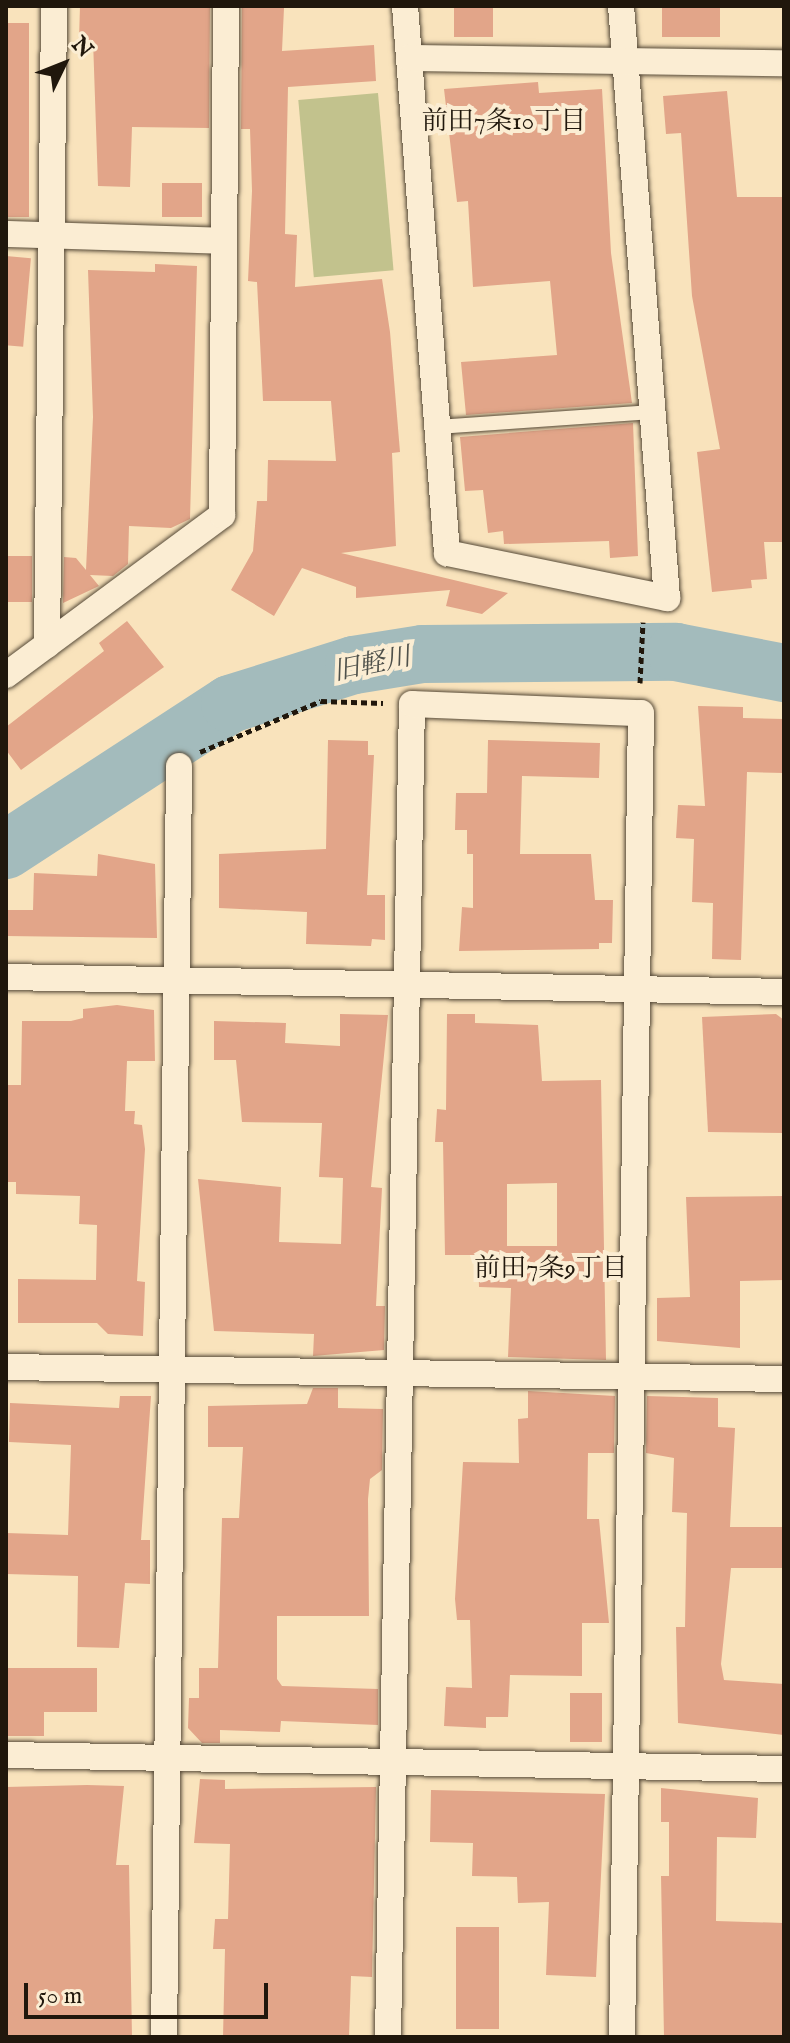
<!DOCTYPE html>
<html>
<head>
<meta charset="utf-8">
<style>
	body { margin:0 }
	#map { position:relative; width:790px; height:2043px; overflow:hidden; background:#f9e3bc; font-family:"IM FELL English","Noto Serif JP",serif }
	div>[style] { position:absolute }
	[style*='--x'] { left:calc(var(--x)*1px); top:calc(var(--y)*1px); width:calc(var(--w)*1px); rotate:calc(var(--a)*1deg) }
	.green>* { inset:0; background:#c2c28d; transform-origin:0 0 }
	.river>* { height:58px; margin:-29px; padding:0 29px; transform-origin:29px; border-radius:29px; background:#a3bbbc }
	.building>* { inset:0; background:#e2a589; transform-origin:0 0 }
	.path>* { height:5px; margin-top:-2.5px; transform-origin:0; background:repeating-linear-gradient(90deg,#20170c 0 6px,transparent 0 10px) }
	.roads { filter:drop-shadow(0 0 2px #564a38) drop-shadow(0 0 2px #564a38) }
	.service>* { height:14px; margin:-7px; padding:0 7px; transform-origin:7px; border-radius:7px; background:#fbedd3 }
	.minor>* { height:26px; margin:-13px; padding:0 13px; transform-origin:13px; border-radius:13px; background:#fbedd3 }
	span { translate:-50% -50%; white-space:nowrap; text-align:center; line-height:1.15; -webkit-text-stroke:8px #fbedd3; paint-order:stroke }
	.neighbourhood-label { font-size:26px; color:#20170c }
	.water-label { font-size:26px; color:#4e504a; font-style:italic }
	.frame { position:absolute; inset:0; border:8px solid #20170c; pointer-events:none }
	.north { position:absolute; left:24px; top:24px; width:80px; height:80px; -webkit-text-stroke:6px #fbedd3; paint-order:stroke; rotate:47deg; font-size:22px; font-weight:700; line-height:32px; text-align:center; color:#20170c }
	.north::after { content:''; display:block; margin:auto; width:28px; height:36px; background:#20170c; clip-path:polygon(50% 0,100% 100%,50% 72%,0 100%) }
	.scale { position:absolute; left:24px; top:1983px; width:244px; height:36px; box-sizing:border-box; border:4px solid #20170c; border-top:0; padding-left:10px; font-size:24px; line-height:28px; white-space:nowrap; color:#20170c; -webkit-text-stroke:6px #fbedd3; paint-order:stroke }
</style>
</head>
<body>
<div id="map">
	<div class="green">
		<i style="left:378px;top:93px;width:178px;height:80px;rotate:85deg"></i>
	</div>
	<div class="river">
		<i style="--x:6;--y:850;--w:267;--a:-33.1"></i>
		<i style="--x:230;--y:704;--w:130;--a:-17.5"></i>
		<i style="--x:354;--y:665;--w:70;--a:-9.1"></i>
		<i style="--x:423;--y:654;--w:253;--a:-0.5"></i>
		<i style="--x:676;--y:652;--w:110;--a:11"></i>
	</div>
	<div class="building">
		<i style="clip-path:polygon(80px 6px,210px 6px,209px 128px,132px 127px,130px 187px,98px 186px,93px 40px,79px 40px)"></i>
		<i style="clip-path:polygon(242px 6px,284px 8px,282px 51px,374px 45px,376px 81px,288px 87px,285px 234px,297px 235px,295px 287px,382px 279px,390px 332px,400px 452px,392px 453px,396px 546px,341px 553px,508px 593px,482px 614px,446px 606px,450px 590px,356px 598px,356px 587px,302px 568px,274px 616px,231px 590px,253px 551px,257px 501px,267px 501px,268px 460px,336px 461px,331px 401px,263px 401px,257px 282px,248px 281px,252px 191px,250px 129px,241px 129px)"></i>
		<i style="left:454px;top:6px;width:39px;height:31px"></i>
		<i style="left:662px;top:6px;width:58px;height:31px"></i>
		<i style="left:6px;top:23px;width:23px;height:194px"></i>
		<i style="clip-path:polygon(538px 82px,539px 93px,602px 89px,611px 253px,632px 403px,466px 415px,461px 362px,557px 355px,550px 281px,473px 287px,468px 201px,457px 202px,444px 89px)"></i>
		<i style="clip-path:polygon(727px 91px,737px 197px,784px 197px,784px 542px,764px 542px,767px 579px,751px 580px,752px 588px,712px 592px,697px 452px,720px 449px,692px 296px,681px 133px,666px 134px,663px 96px)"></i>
		<i style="left:162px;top:183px;width:40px;height:34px"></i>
		<i style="left:6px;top:256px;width:25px;height:89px;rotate:5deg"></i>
		<i style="clip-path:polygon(155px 264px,197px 266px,190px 519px,171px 528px,129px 526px,128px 564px,113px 576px,90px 575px,99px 586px,63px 603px,64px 557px,76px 558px,86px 570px,93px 417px,88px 270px,155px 272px)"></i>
		<i style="clip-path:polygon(633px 423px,638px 556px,610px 558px,609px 541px,504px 544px,503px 531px,488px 533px,483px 490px,465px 491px,460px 437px)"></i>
		<i style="left:6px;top:556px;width:26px;height:46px"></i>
		<i style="clip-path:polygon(127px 621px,164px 667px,21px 770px,6px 750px,6px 727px,104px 651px,99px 643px)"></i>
		<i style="clip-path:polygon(698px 706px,743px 707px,743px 718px,784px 719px,784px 773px,747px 772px,741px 960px,712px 959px,713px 903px,692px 902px,694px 839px,676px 838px,678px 805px,705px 806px)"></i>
		<i style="clip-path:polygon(328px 740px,368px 741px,368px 755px,374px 755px,367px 895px,385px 895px,385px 940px,372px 939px,371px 946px,306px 944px,307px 912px,219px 908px,219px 854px,326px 849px)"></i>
		<i style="clip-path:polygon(488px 740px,600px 743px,599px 778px,522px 776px,520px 854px,591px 854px,595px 900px,613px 900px,612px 943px,599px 943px,599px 949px,459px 951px,462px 907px,473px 908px,473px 854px,467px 854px,467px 830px,455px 830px,456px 793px,487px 793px)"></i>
		<i style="clip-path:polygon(98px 854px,155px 864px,157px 938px,6px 936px,6px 910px,33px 910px,34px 873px,97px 876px)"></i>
		<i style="clip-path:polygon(117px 1005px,154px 1010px,155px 1061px,127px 1061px,125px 1111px,135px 1111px,134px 1124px,142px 1125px,145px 1149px,137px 1281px,145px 1282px,143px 1336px,108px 1334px,97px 1323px,18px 1323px,18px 1279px,96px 1280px,97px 1225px,79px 1224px,80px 1196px,16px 1194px,16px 1182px,6px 1182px,6px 1085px,21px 1085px,22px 1021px,71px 1021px,83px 1018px,83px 1009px)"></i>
		<i style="clip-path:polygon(340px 1014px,388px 1015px,371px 1187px,382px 1188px,376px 1306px,385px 1306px,384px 1350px,313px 1356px,314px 1334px,214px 1331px,198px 1179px,281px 1187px,279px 1242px,341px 1244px,343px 1178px,319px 1177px,322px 1123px,242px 1122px,236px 1060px,214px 1060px,214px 1021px,286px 1023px,285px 1043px,340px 1046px)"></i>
		<i style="clip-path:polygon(evenodd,447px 1014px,475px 1014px,475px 1023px,538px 1025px,542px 1081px,601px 1080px,606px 1360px,508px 1357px,511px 1288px,479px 1287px,478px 1255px,445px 1255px,443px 1142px,435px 1142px,437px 1109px,446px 1110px,447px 1014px,557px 1183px,557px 1246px,507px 1246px,507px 1184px,557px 1183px)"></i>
		<i style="clip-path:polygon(776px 1014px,784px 1020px,784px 1133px,708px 1132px,702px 1017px)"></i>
		<i style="clip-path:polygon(784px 1196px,784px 1280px,740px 1281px,740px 1348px,657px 1341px,657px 1298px,690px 1297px,686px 1197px)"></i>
		<i style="clip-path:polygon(313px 1388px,338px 1388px,338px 1408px,383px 1409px,382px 1470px,370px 1479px,368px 1499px,369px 1616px,277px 1616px,277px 1679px,282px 1686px,378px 1689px,378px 1725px,281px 1721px,280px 1732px,220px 1730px,220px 1743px,202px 1743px,188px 1728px,189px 1698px,199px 1698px,199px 1668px,218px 1668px,222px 1518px,239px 1518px,243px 1447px,208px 1447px,208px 1406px,307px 1404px)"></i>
		<i style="clip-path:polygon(528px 1391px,615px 1396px,614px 1453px,588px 1453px,587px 1519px,599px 1519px,609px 1623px,582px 1623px,582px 1676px,510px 1675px,508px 1717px,486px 1717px,486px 1728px,444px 1726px,446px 1687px,472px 1688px,470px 1620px,457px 1620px,455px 1599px,463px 1462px,519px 1463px,518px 1419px,528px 1418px)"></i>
		<i style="clip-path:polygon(120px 1396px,151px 1396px,141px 1540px,150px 1540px,150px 1584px,125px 1583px,119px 1648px,77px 1647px,78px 1576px,6px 1574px,6px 1533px,68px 1535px,71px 1445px,9px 1442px,10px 1403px,119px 1408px)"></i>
		<i style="clip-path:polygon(647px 1396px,718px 1398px,718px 1427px,735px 1428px,730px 1527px,784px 1527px,784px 1568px,731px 1568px,721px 1664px,724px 1680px,784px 1684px,784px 1735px,678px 1723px,676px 1627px,685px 1627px,687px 1513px,672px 1512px,674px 1458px,646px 1453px)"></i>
		<i style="clip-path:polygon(6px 1668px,97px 1668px,97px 1712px,44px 1712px,44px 1736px,6px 1736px)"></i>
		<i style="left:570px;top:1693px;width:32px;height:49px"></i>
		<i style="clip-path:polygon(200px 1779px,225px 1780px,225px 1789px,376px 1787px,372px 1977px,351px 1976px,349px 2037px,223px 2037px,225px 1949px,213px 1949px,215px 1919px,228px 1919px,230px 1844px,194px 1843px)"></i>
		<i style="clip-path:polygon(87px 1785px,124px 1786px,116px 1865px,129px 1865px,132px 2037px,6px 2037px,6px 1787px)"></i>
		<i style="clip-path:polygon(661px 1788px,758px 1798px,756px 1838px,717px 1837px,716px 1921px,784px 1923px,784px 2037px,664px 2037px,661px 1876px,669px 1876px,669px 1822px,661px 1822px)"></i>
		<i style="clip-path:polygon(431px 1790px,605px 1794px,596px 1977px,546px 1975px,549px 1902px,518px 1903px,517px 1877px,472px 1876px,473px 1843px,430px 1842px)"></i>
		<i style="left:456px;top:1927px;width:43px;height:102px"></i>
	</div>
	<div class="path">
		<i style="--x:640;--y:683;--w:61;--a:-87.2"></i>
		<i style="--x:200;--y:752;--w:131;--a:-22.9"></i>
		<i style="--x:321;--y:701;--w:62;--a:1.8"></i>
	</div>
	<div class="roads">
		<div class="service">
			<i style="--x:437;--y:427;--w:216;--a:-4"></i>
		</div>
		<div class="minor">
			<i style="--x:405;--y:6;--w:549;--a:85.61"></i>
			<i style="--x:447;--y:553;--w:225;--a:11.6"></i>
			<i style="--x:667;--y:598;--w:594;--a:-94.44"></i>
			<i style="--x:409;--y:58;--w:375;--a:0.8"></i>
			<i style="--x:6;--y:234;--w:218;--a:1.8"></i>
			<i style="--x:47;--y:645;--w:639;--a:-89.37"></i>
			<i style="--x:6;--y:675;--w:269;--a:-36.5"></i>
			<i style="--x:222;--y:515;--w:509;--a:-89.55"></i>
			<i style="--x:6;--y:977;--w:778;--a:1.1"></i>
			<i style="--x:6;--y:1367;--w:778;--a:0.88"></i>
			<i style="--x:6;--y:1755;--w:778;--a:1.03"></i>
			<i style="--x:164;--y:2037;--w:1271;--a:-89.32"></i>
			<i style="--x:388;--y:2037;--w:1333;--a:-88.97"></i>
			<i style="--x:412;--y:704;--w:229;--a:2.3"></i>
			<i style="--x:641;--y:713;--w:1324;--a:90.82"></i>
		</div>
	</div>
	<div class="neighbourhood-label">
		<span style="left:504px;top:122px">前田7条10丁目</span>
		<span style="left:551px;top:1269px">前田7条9丁目</span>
	</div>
	<div class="water-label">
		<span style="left:372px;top:665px;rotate:-12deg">旧軽川</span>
	</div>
	<div class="frame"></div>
	<div class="north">N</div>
	<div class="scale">50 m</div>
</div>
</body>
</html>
